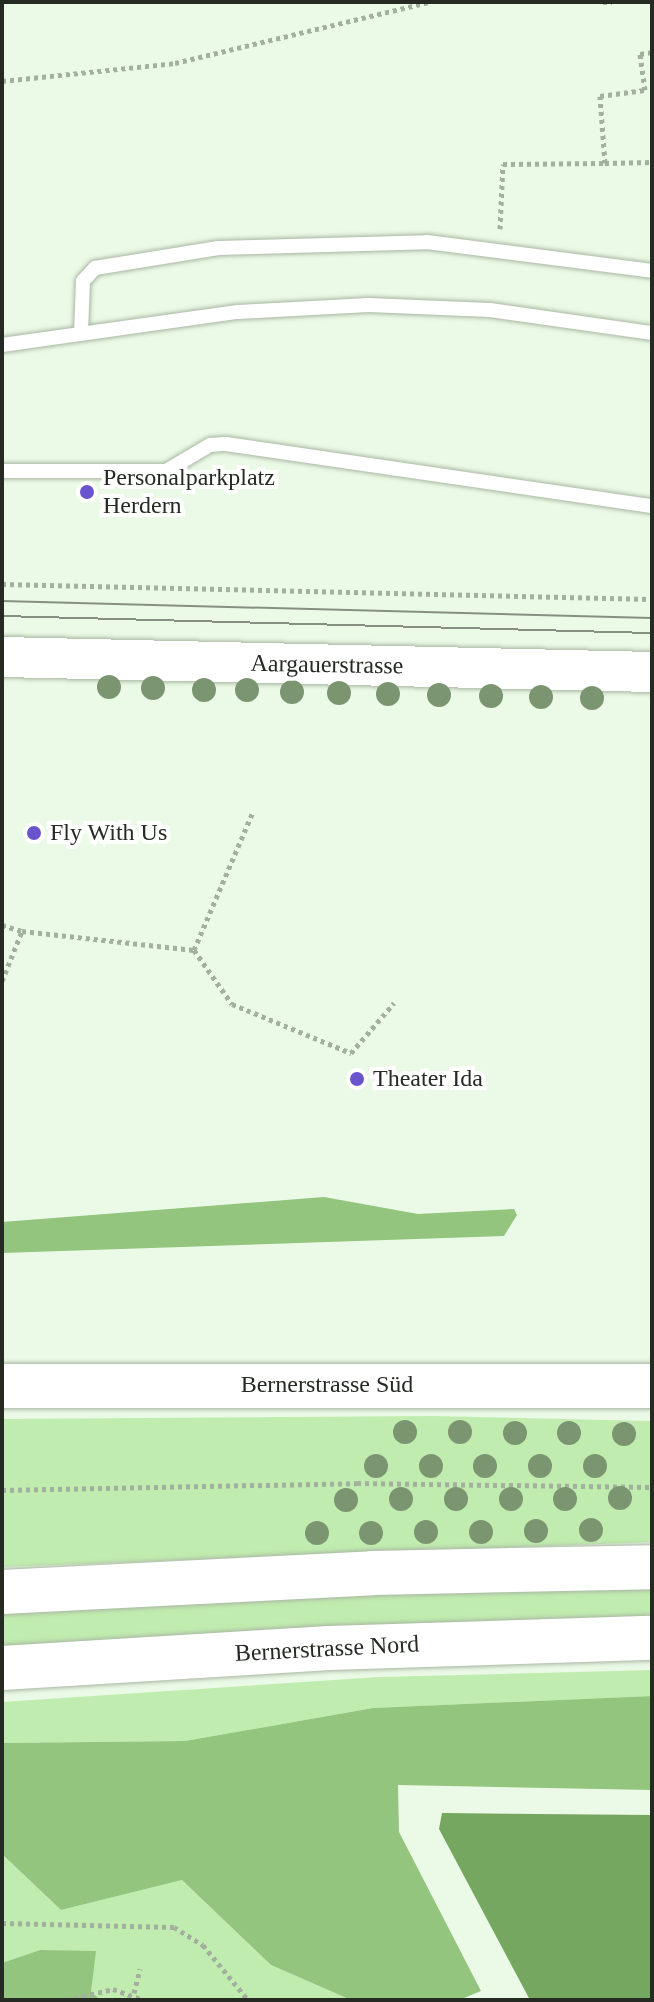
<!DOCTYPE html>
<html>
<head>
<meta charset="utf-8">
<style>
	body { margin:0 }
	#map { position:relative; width:654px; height:2002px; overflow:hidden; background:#ebfae6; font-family:Georgia,serif }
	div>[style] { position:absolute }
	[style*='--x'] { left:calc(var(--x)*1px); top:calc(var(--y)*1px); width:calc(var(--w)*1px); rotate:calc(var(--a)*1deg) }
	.green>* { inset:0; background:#c1ecaf }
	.forest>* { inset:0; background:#93c57e }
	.water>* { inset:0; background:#76a761 }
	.path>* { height:5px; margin-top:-2.5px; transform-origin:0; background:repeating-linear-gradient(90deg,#a3af9f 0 4px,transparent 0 8px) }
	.roads { filter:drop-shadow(0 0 2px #a9b7a3) drop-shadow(0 0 2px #a9b7a3) }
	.lane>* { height:14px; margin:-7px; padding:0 7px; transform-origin:7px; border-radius:7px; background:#fff }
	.secondary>* { height:40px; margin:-20px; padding:0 20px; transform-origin:20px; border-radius:20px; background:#fff }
	.primary>* { height:44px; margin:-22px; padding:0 22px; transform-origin:22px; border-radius:22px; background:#fff }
	.highway>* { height:44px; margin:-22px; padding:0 22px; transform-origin:22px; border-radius:22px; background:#fff }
	.tram>* { height:2px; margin:-1px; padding:0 1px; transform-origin:1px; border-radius:1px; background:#869082 }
	.trees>* { width:24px; height:24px; margin:-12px; border-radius:50%; background:#7c9571 }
	.dots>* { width:22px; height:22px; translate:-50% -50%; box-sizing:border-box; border:4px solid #fff; border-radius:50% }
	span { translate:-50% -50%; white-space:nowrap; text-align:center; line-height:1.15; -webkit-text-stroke:8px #fff; paint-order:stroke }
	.poi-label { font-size:24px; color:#252b23 }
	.left { translate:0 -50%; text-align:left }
	.street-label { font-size:24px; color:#252b23 }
	.frame { position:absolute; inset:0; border:4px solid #252b23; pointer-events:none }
</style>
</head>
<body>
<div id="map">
	<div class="green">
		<i style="clip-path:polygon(433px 1416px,652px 1421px,652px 1542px,2px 1567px,2px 1419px)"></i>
		<i style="clip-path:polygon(652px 1588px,652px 1620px,2px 1646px,2px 1613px,432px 1592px)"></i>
		<i style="clip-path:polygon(652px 1670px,652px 1696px,373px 1708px,185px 1741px,2px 1743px,2px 1702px,379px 1677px)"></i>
		<i style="clip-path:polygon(2px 1854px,61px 1910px,182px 1880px,271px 1965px,351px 2000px,101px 2000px,91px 1992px,95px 1952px,40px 1950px,2px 1963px)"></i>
	</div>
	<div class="forest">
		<i style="clip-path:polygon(324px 1197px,418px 1214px,514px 1209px,517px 1215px,504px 1236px,2px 1253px,2px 1222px)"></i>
		<i style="clip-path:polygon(652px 1696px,652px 1790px,398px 1785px,399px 1832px,481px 1991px,459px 2000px,351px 2000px,271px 1965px,182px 1880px,61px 1910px,2px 1854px,2px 1743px,185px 1741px,373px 1708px)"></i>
		<i style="clip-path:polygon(40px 1950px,96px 1951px,91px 1992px,101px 2000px,2px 2000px,2px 1963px)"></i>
	</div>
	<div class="water">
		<i style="clip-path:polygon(442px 1813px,652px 1815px,652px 2000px,530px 2000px,439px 1829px)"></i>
	</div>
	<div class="path">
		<i style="--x:603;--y:2;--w:9;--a:0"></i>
		<i style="--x:2;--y:81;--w:174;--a:-5.9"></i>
		<i style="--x:175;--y:63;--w:262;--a:-13.5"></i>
		<i style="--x:605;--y:163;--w:47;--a:-1.2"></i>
		<i style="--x:500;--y:229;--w:65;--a:-87.4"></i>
		<i style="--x:503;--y:164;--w:102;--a:-0.6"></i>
		<i style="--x:605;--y:163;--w:67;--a:-94.3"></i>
		<i style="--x:600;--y:96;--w:45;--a:-7.6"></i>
		<i style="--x:645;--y:90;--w:36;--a:-98"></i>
		<i style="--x:640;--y:54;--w:12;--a:-9"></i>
		<i style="--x:2;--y:584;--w:650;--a:1.32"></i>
		<i style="--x:2;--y:925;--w:21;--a:17"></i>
		<i style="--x:194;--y:950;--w:66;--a:54.9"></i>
		<i style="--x:232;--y:1004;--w:129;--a:22.4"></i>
		<i style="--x:351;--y:1053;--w:66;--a:-49.3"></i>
		<i style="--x:2;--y:981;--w:54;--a:-68.2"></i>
		<i style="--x:22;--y:931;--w:173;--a:6.3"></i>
		<i style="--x:194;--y:950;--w:150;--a:-66.9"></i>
		<i style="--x:2;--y:1490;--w:355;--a:-1.1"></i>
		<i style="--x:357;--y:1483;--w:295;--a:0.8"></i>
		<i style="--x:2;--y:1923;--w:172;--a:1.3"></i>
		<i style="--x:174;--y:1927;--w:34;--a:32"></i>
		<i style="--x:203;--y:1945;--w:71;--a:50.7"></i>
		<i style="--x:134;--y:1993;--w:25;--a:-76"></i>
		<i style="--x:67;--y:2000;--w:47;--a:-13.4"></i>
		<i style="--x:113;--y:1989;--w:32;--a:20"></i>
	</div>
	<div class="roads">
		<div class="lane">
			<i style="--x:81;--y:333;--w:52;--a:-87.8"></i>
			<i style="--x:83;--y:281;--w:18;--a:-47"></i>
			<i style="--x:95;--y:268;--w:125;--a:-9.2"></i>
			<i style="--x:218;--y:248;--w:209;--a:-1.6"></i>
			<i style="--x:427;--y:242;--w:227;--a:7.3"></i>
			<i style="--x:2;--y:345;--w:238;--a:-8"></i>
			<i style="--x:238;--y:312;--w:131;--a:-3.1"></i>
			<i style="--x:369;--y:305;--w:121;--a:2.4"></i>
			<i style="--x:490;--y:310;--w:164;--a:8.1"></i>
			<i style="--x:2;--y:471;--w:164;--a:0"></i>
			<i style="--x:166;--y:471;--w:51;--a:-30.6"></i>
			<i style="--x:210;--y:445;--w:16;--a:-4"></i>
			<i style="--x:226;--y:444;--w:430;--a:8.3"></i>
		</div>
		<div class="secondary">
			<i style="--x:2;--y:657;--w:650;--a:1.32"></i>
		</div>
		<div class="primary">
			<i style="--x:2;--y:1386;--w:650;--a:0"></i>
			<i style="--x:2;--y:1668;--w:328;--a:-3.5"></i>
			<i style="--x:329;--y:1648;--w:323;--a:-1.8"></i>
		</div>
		<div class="highway">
			<i style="--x:2;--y:1592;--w:371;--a:-2.9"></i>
			<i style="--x:373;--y:1573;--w:279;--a:-1.2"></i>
		</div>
	</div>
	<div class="tram">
		<i style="--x:2;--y:601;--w:650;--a:1.5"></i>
		<i style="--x:2;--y:616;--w:650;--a:1.5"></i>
	</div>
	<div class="trees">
		<i style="left:109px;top:687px"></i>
		<i style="left:153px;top:688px"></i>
		<i style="left:204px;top:690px"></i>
		<i style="left:247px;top:690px"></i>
		<i style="left:292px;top:692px"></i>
		<i style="left:339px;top:693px"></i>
		<i style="left:388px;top:694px"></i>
		<i style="left:439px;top:695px"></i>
		<i style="left:491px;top:696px"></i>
		<i style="left:541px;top:697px"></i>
		<i style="left:592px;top:698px"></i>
		<i style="left:405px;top:1432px"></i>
		<i style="left:460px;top:1432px"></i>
		<i style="left:515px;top:1433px"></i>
		<i style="left:569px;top:1433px"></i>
		<i style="left:624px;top:1434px"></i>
		<i style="left:376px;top:1466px"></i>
		<i style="left:431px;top:1466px"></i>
		<i style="left:485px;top:1466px"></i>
		<i style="left:540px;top:1466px"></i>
		<i style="left:595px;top:1466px"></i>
		<i style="left:620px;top:1498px"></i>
		<i style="left:401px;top:1499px"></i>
		<i style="left:456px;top:1499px"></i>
		<i style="left:511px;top:1499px"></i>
		<i style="left:565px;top:1499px"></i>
		<i style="left:346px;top:1500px"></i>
		<i style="left:591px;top:1530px"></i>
		<i style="left:536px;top:1531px"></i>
		<i style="left:426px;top:1532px"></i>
		<i style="left:481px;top:1532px"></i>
		<i style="left:317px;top:1533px"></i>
		<i style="left:371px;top:1533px"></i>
	</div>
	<div class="dots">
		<i style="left:87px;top:492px;background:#6954cd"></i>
		<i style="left:34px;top:833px;background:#6954cd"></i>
		<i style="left:357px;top:1079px;background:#6954cd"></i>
	</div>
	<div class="poi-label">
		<span class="left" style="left:103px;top:492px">Personalparkplatz<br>Herdern</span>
		<span class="left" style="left:50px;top:833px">Fly With Us</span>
		<span class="left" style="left:373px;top:1079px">Theater Ida</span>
	</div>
	<div class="street-label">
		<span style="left:327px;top:665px;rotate:1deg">Aargauerstrasse</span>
		<span style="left:327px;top:1385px">Bernerstrasse Süd</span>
		<span style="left:327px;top:1649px;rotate:-3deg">Bernerstrasse Nord</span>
	</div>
	<div class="frame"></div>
</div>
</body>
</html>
